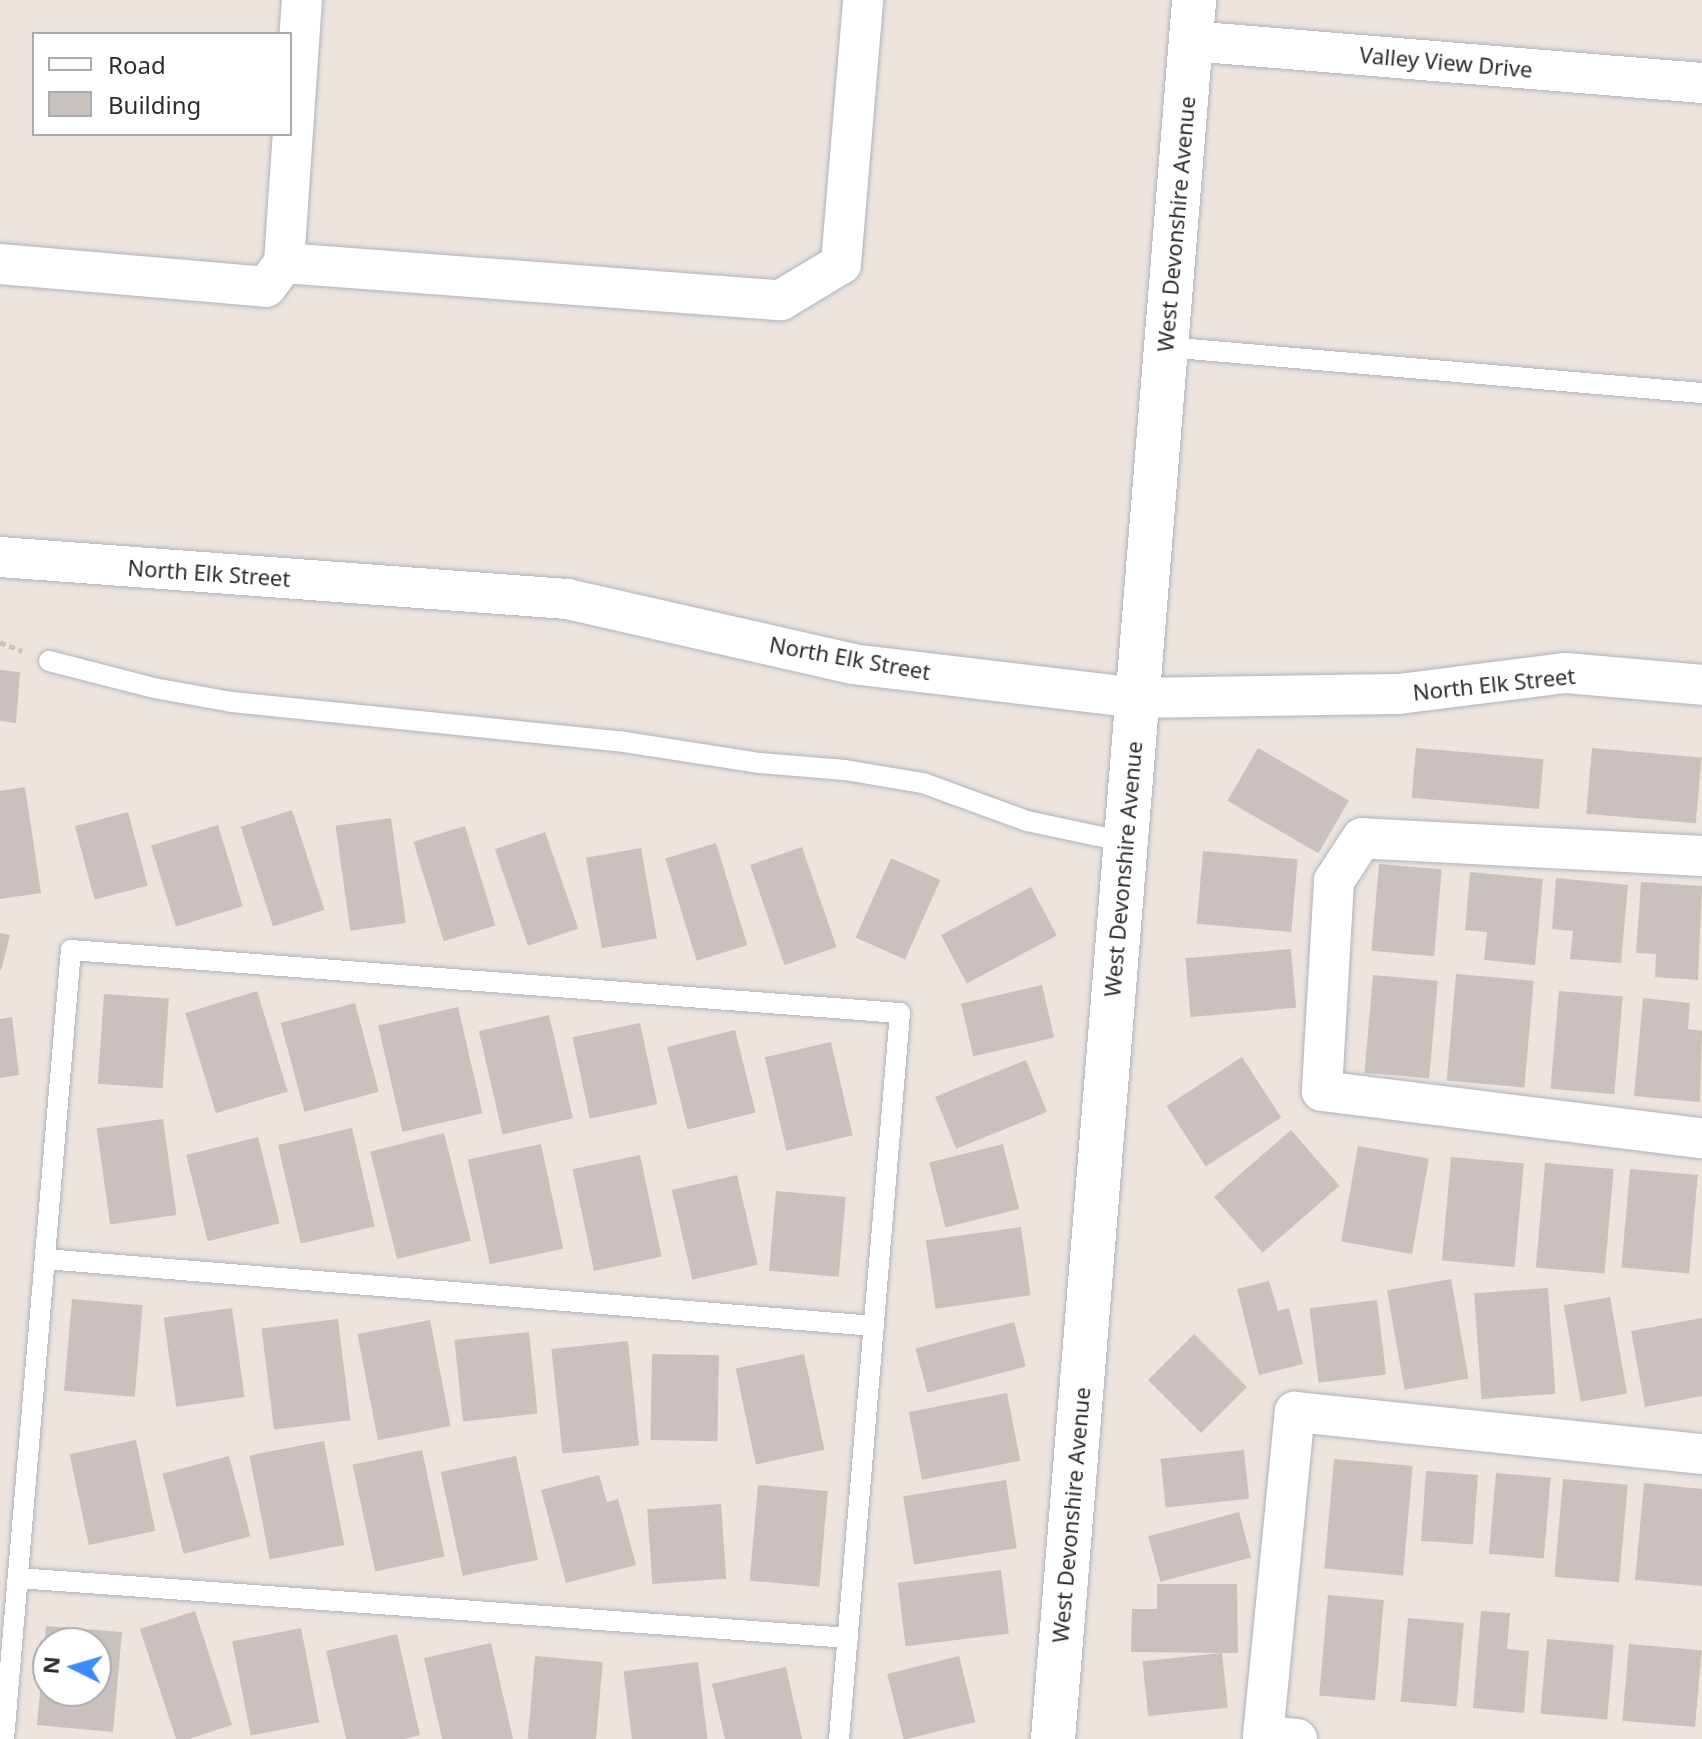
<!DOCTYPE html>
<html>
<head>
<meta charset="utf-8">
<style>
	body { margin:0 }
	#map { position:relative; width:1702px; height:1739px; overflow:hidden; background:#eee4de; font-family:"Noto Sans",sans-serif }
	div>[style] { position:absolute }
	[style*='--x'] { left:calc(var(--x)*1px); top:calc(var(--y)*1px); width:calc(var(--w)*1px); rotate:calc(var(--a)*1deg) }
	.building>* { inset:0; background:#c9c1bd; transform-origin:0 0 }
	.path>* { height:5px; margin-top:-2.5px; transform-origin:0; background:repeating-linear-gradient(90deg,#c4c4c4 0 6px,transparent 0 10px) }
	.roads { filter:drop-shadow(0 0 2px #aeb4bc) drop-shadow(0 0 2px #aeb4bc) }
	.lane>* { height:20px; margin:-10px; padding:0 10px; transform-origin:10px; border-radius:10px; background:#fff }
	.street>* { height:40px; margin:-20px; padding:0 20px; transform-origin:20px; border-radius:20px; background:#fff }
	.secondary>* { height:44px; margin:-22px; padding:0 22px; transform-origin:22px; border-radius:22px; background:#fff }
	span { translate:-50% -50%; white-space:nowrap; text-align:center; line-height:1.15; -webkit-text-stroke:8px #fff; paint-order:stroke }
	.street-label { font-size:22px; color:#2c2c2c }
	.legend { position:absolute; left:32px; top:32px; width:260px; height:104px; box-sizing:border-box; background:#fff; border:2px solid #ababab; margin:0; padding:10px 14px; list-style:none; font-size:24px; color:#2c2c2c }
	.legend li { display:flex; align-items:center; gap:16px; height:40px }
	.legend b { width:40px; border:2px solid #ababab }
	.north { position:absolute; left:32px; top:1627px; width:80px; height:80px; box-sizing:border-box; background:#fff; border:2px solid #ababab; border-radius:50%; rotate:275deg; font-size:22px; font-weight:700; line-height:32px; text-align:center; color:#2c2c2c }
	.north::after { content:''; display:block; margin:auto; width:28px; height:36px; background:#3c8afc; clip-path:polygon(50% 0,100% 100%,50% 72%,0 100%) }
</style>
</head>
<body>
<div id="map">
	<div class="building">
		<i style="clip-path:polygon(0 670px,20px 672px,16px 723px,0 721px)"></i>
		<i style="left:1258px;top:748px;width:105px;height:61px;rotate:30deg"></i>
		<i style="left:1416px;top:748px;width:128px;height:50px;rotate:5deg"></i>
		<i style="left:1592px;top:748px;width:110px;height:66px;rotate:5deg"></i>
		<i style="clip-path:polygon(25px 787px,41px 893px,0 899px,0 791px)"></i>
		<i style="left:292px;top:810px;width:105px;height:54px;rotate:72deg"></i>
		<i style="left:128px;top:812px;width:76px;height:55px;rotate:75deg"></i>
		<i style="left:391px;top:818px;width:106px;height:56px;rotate:82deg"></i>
		<i style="left:218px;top:825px;width:85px;height:70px;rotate:73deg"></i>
		<i style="left:465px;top:826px;width:104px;height:54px;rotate:73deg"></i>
		<i style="left:545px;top:832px;width:102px;height:53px;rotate:71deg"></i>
		<i style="left:716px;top:843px;width:107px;height:53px;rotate:73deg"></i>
		<i style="left:802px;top:847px;width:106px;height:55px;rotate:71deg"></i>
		<i style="left:641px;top:848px;width:92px;height:56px;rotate:80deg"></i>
		<i style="left:1203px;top:851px;width:95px;height:73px;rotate:5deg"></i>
		<i style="left:891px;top:858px;width:54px;height:87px;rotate:24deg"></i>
		<i style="left:1379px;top:864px;width:63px;height:87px;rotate:5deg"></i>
		<i style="clip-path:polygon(1470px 872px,1543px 879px,1535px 965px,1484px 960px,1487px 932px,1465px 930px)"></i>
		<i style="clip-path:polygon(1556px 878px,1628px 885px,1621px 963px,1570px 959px,1573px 931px,1552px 929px)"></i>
		<i style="clip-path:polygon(1641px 882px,1702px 886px,1698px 980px,1655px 977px,1656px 954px,1636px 953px)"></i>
		<i style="left:1031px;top:887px;width:55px;height:102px;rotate:62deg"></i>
		<i style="clip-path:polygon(0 933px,10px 935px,1px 970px,0 970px)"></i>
		<i style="left:1291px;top:949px;width:59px;height:106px;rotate:85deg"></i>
		<i style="left:1456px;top:974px;width:78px;height:107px;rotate:5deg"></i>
		<i style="left:1373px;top:975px;width:65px;height:98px;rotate:5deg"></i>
		<i style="left:1042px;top:985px;width:54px;height:83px;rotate:77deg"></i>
		<i style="left:257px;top:991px;width:105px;height:75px;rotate:73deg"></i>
		<i style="left:1559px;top:991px;width:64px;height:98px;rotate:5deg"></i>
		<i style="left:104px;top:994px;width:65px;height:90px;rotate:4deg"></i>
		<i style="clip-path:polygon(1643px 998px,1690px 1003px,1688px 1029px,1702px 1031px,1700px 1102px,1634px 1096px)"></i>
		<i style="left:355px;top:1003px;width:92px;height:77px;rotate:75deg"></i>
		<i style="left:458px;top:1007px;width:109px;height:82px;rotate:77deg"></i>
		<i style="left:549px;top:1015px;width:106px;height:72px;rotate:77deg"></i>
		<i style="clip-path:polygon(12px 1017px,19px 1075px,0 1078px,0 1019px)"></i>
		<i style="left:640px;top:1023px;width:83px;height:69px;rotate:78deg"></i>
		<i style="left:735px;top:1030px;width:85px;height:70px;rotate:76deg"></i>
		<i style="left:831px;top:1042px;width:96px;height:68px;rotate:77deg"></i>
		<i style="left:1242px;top:1057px;width:72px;height:90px;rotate:57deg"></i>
		<i style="left:1026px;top:1060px;width:56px;height:98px;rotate:68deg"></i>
		<i style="left:163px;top:1119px;width:97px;height:67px;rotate:82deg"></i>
		<i style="left:352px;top:1128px;width:101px;height:76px;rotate:77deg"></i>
		<i style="left:1291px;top:1130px;width:74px;height:102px;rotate:49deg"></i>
		<i style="left:444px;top:1133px;width:111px;height:76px;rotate:76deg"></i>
		<i style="left:258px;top:1137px;width:89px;height:74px;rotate:76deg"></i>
		<i style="left:541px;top:1144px;width:107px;height:75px;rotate:78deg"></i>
		<i style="left:1003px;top:1144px;width:67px;height:76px;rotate:76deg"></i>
		<i style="left:1358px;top:1146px;width:72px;height:97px;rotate:10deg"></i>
		<i style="left:640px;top:1155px;width:104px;height:69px;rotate:78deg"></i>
		<i style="left:1451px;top:1157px;width:73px;height:104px;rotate:5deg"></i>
		<i style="left:1545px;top:1163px;width:69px;height:105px;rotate:5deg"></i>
		<i style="left:1630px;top:1169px;width:68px;height:99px;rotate:5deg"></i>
		<i style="left:737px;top:1175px;width:92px;height:67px;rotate:77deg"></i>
		<i style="left:776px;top:1191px;width:70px;height:80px;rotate:5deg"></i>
		<i style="left:1021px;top:1227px;width:69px;height:96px;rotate:82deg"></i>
		<i style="left:1451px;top:1279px;width:101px;height:65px;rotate:80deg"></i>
		<i style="clip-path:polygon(1269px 1281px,1278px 1311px,1289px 1308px,1303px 1364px,1259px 1375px,1237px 1289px)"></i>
		<i style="left:1548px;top:1288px;width:106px;height:74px;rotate:86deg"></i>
		<i style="left:1610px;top:1297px;width:98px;height:47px;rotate:80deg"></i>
		<i style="left:72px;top:1299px;width:71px;height:92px;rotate:5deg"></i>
		<i style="left:1377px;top:1300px;width:75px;height:68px;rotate:83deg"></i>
		<i style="left:232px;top:1308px;width:90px;height:69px;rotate:82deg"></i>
		<i style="clip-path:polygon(1702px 1318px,1702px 1396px,1645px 1407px,1631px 1331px)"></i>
		<i style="left:338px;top:1319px;width:102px;height:77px;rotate:83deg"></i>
		<i style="left:430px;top:1320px;width:108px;height:74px;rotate:79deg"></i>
		<i style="left:1014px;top:1322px;width:46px;height:102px;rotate:75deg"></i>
		<i style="left:529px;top:1332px;width:82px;height:75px;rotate:84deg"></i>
		<i style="left:1194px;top:1334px;width:75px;height:65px;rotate:45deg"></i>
		<i style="left:628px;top:1341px;width:105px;height:77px;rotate:84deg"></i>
		<i style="left:652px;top:1354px;width:67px;height:86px;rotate:1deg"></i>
		<i style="left:804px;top:1354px;width:98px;height:70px;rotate:78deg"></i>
		<i style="left:1007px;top:1393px;width:69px;height:100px;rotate:79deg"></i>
		<i style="left:136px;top:1440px;width:93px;height:68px;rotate:78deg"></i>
		<i style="left:324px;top:1441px;width:106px;height:76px;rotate:79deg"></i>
		<i style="left:422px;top:1450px;width:109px;height:71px;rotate:78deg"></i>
		<i style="left:1244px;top:1450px;width:49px;height:84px;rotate:84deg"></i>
		<i style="left:229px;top:1456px;width:83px;height:69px;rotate:75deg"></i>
		<i style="left:516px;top:1456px;width:106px;height:77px;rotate:78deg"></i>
		<i style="left:1334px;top:1459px;width:79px;height:110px;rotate:5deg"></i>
		<i style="left:1426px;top:1471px;width:52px;height:70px;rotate:4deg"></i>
		<i style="left:1496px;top:1473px;width:55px;height:81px;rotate:5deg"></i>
		<i style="clip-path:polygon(599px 1475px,607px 1502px,618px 1499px,636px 1565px,566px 1583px,541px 1490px)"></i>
		<i style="left:1563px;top:1479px;width:65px;height:98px;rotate:5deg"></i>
		<i style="left:1006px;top:1480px;width:69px;height:104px;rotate:81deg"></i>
		<i style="clip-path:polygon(1644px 1483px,1702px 1489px,1702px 1586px,1635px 1580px)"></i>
		<i style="left:758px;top:1485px;width:70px;height:96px;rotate:5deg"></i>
		<i style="left:721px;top:1504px;width:75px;height:74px;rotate:86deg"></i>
		<i style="left:1239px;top:1512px;width:47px;height:94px;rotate:75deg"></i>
		<i style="left:1001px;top:1570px;width:64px;height:104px;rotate:83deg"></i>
		<i style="clip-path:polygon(1157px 1584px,1237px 1584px,1238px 1653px,1131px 1652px,1132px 1609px,1157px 1609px)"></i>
		<i style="left:1328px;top:1595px;width:56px;height:101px;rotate:5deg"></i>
		<i style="clip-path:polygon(195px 1611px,232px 1725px,189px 1739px,176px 1739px,140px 1629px)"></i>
		<i style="clip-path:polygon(1481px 1611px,1510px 1613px,1507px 1649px,1529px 1651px,1524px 1713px,1473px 1708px)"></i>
		<i style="left:1408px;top:1618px;width:56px;height:84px;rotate:5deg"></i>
		<i style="clip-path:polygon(evenodd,46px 1626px,122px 1632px,113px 1732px,37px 1725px,46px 1626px,48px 1643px,96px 1643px,96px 1691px,48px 1691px,48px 1643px)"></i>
		<i style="left:301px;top:1628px;width:96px;height:70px;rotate:79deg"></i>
		<i style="clip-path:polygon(397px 1634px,420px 1735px,404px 1739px,346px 1739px,326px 1651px)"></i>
		<i style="left:1547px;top:1639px;width:67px;height:75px;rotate:5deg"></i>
		<i style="clip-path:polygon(491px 1643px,513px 1739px,442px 1739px,424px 1658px)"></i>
		<i style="left:1629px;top:1644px;width:73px;height:77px;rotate:5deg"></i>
		<i style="left:1222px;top:1653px;width:55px;height:80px;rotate:84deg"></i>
		<i style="left:535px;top:1656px;width:68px;height:83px;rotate:5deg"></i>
		<i style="left:959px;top:1656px;width:68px;height:74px;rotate:76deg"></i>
		<i style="left:698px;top:1662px;width:78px;height:75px;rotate:83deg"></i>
		<i style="clip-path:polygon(786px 1667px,802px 1739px,725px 1739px,712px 1684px)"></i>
	</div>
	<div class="path">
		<i style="--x:0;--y:642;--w:24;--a:22"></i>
	</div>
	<div class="roads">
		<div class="lane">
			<i style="--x:1166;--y:347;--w:538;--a:4.91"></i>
			<i style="--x:49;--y:661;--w:108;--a:14.4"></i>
			<i style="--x:154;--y:688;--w:79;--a:10.2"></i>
			<i style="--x:232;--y:702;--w:388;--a:5.8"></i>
			<i style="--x:618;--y:741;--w:144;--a:8.8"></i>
			<i style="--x:760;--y:763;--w:85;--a:4.7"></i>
			<i style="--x:845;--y:770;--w:79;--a:9.5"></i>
			<i style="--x:923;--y:783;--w:111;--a:20.1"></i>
			<i style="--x:1027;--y:821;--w:101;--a:12"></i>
			<i style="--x:45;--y:1259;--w:832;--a:4.62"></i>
			<i style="--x:18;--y:1578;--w:832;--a:4.13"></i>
			<i style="--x:4;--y:1739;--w:792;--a:-85.15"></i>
			<i style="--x:71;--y:950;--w:831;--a:4.35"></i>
			<i style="--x:900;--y:1013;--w:729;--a:94.8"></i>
		</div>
		<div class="street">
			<i style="--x:1190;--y:41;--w:514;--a:4.69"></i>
			<i style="--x:284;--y:263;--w:264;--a:-86.1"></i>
			<i style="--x:0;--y:264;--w:267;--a:4.9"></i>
			<i style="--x:266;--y:287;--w:30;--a:-53"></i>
			<i style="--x:284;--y:263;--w:498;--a:4.3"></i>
			<i style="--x:781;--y:300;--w:70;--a:-31"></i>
			<i style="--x:841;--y:264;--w:265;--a:-85.2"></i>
			<i style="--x:0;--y:557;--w:569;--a:4.24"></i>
			<i style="--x:567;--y:599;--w:292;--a:12.8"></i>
			<i style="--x:852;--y:664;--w:287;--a:6.8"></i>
			<i style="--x:1137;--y:698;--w:262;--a:-0.9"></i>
			<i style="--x:1399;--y:694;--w:168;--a:-7.2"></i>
			<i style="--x:1566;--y:673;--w:137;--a:5"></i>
			<i style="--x:1702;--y:856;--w:340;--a:-177"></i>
			<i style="--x:1362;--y:838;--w:51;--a:123.1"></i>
			<i style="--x:1334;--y:881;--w:210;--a:93.3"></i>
			<i style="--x:1322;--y:1091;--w:383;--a:7.1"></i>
			<i style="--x:1297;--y:1739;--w:34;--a:-175"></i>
			<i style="--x:1263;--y:1736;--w:326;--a:-84.4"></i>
			<i style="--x:1295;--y:1412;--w:409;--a:5.9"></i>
		</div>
		<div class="secondary">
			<i style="--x:1053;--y:1739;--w:1745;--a:-85.36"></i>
		</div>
	</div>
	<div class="street-label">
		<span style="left:1446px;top:62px;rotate:5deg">Valley View Drive</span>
		<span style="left:1176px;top:224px;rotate:-85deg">West Devonshire Avenue</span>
		<span style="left:209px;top:573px;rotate:4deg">North Elk Street</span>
		<span style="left:850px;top:658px;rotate:10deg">North Elk Street</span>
		<span style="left:1494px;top:684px;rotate:-6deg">North Elk Street</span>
		<span style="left:1123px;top:869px;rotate:-85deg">West Devonshire Avenue</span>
		<span style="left:1071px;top:1515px;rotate:-85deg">West Devonshire Avenue</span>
	</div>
	<ul class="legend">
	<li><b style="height:10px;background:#fff"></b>Road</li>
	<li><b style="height:22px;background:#c9c1bd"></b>Building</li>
	</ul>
	<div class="north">N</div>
</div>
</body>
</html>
